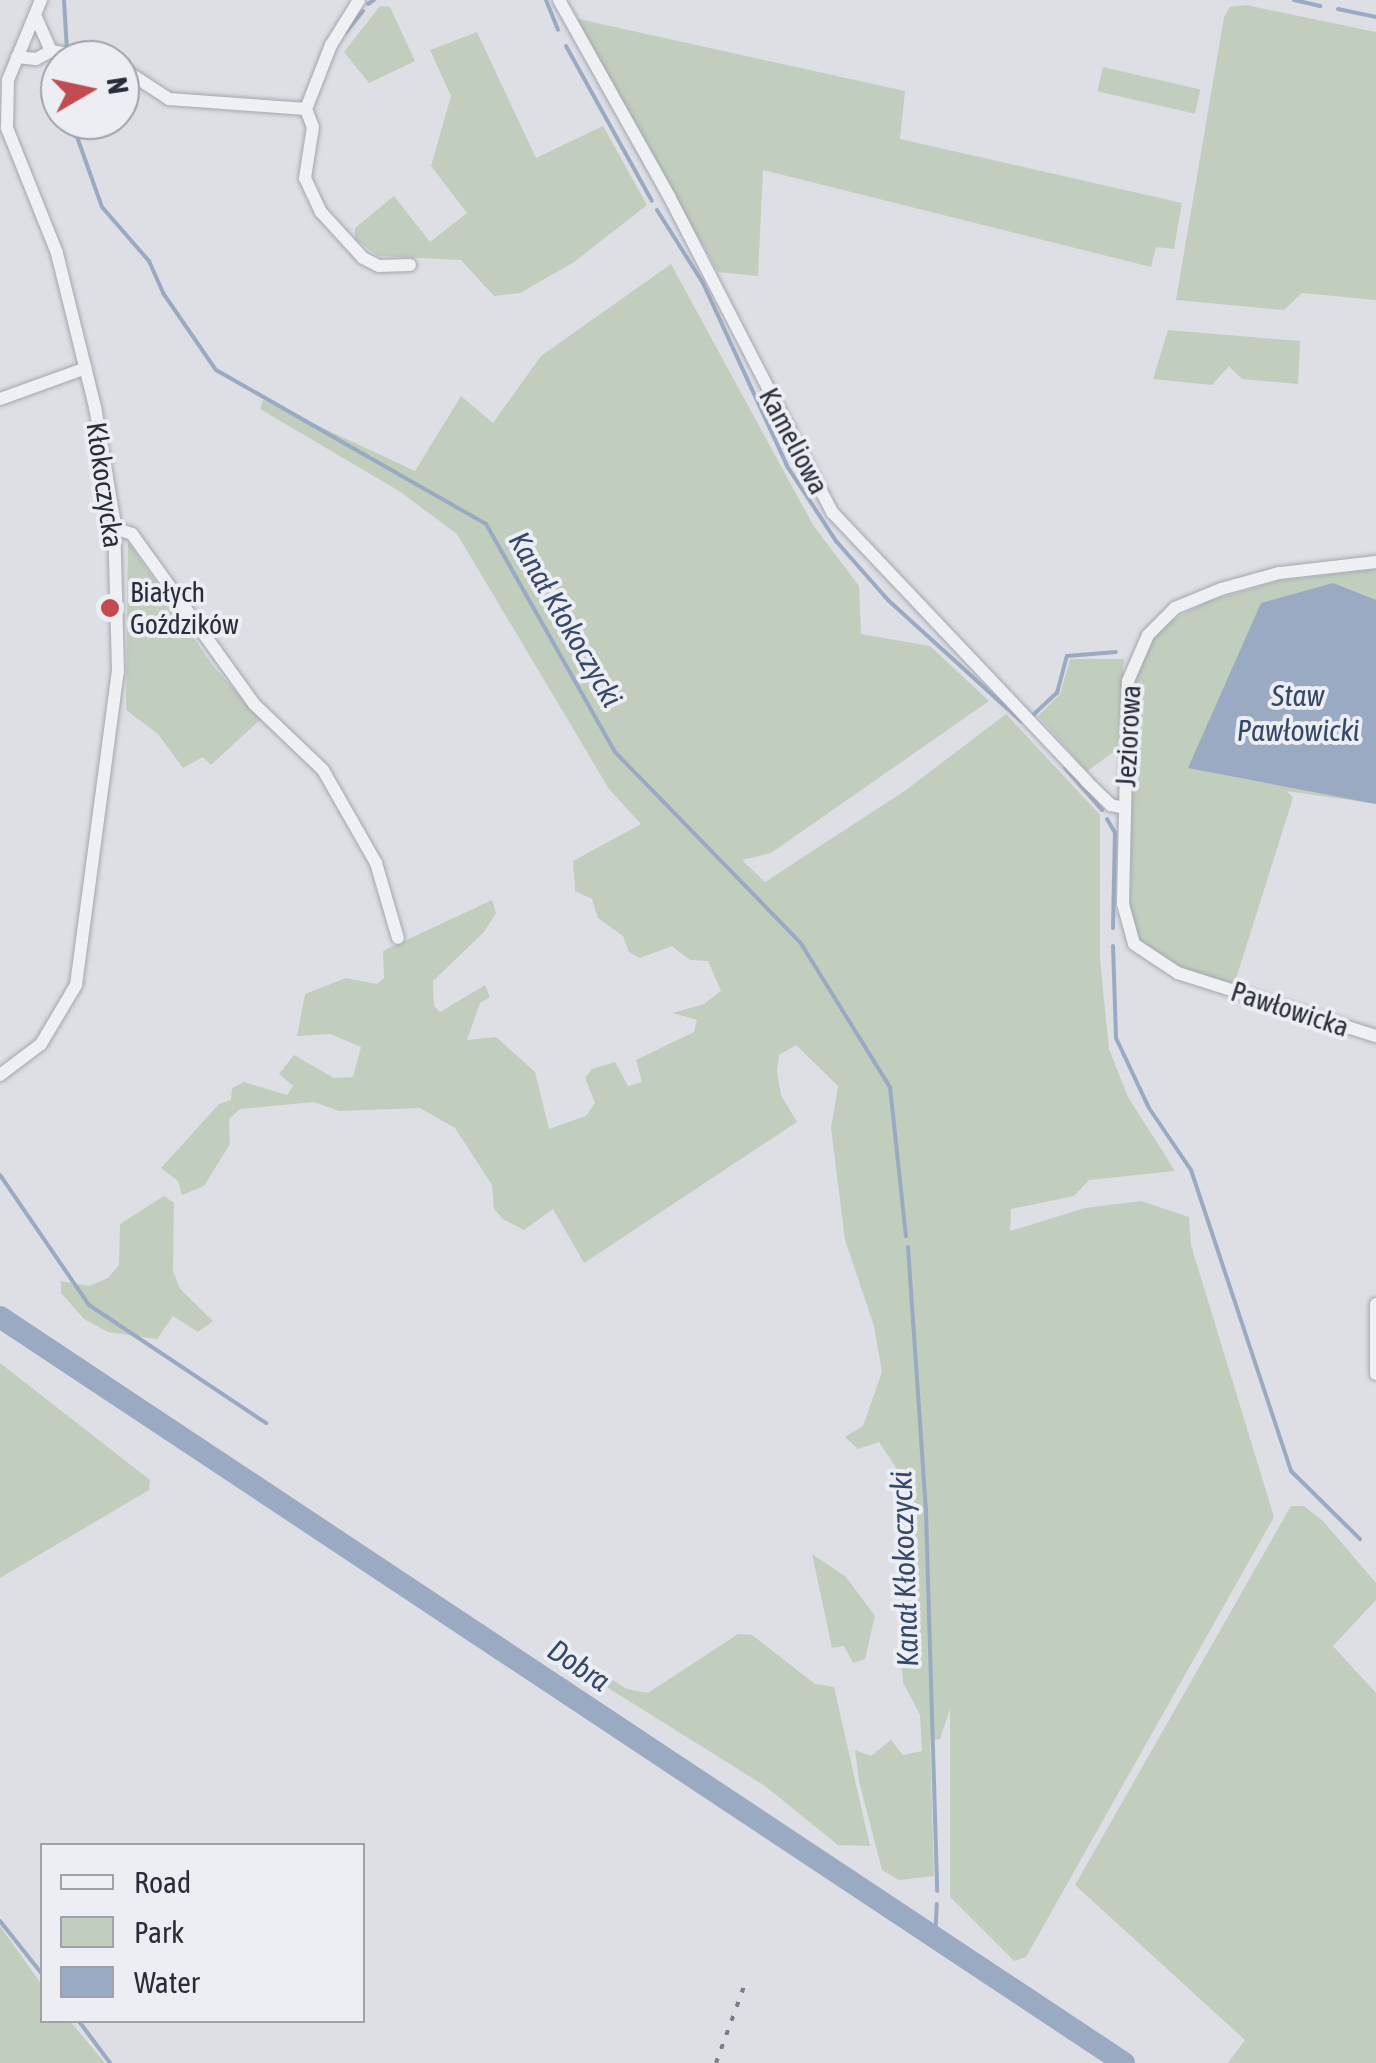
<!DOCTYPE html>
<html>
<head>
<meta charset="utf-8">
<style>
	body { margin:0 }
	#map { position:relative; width:1376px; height:2063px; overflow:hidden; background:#dddfe5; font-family:"Asap Condensed",sans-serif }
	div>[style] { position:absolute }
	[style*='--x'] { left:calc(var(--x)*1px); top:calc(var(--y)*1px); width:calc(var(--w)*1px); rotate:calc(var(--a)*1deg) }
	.green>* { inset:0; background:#c1cebe; transform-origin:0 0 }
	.water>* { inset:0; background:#9aaac3 }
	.stream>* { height:4px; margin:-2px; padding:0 2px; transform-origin:2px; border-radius:2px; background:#9aaac3 }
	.river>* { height:22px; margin:-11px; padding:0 11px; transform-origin:11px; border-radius:11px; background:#9aaac3 }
	.roads { filter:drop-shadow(0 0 2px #a3a6ae) drop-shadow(0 0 2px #a3a6ae) }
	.street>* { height:12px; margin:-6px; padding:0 6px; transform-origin:6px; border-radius:6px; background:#eff0f4 }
	.rail>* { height:4px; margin-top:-2px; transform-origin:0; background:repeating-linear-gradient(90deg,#787e8d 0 5px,transparent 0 15px) }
	.dots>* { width:28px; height:28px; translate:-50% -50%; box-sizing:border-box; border:5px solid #eceef3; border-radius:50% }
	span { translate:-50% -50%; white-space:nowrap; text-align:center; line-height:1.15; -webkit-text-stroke:8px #eceef3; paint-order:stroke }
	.street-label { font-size:28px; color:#282d3a }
	.poi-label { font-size:28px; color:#282d3a }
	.left { translate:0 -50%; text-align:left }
	.water-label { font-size:30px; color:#36486a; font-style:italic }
	.legend { position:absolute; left:40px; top:1843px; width:325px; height:180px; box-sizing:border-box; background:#eceef3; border:2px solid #9ea1a9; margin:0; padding:12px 18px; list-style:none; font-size:30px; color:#282d3a }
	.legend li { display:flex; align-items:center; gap:20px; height:50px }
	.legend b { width:50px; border:2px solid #9ea1a9 }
	.north { position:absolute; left:40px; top:40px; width:100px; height:100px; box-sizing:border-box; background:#eceef3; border:2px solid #9ea1a9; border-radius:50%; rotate:81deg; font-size:28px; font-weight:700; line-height:40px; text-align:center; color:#282d3a }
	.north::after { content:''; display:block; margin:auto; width:35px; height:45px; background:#c14b51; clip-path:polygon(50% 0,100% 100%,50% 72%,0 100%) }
</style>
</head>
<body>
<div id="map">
	<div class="green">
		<i style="clip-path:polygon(1246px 5px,1376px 32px,1376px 300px,1302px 293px,1284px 310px,1176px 300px,1224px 17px,1230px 7px)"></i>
		<i style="clip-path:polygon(380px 6px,390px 7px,415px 61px,369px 83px,344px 52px)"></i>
		<i style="clip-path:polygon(574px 18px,905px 91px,900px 139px,1182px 203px,1174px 249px,1156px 247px,1151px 267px,763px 170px,758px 276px,718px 272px)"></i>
		<i style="clip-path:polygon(477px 32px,536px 158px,603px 126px,647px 205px,574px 262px,520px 293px,494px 296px,461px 260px,378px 256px,355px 239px,355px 228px,394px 196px,430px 242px,467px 213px,431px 166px,451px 96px,430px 50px)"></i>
		<i style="left:1103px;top:67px;width:100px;height:25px;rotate:13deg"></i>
		<i style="clip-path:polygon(671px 264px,813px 525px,859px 586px,861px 634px,930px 646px,989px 701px,771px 853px,742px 860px,765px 882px,906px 790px,1006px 714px,1100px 815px,1100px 960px,1109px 1049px,1128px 1097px,1175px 1171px,1089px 1180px,1074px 1196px,1011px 1209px,1010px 1231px,1085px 1208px,1141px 1201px,1189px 1217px,1191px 1245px,1274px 1517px,1026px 1957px,1014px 1961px,950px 1897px,950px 1709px,940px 1739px,930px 1740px,934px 1876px,899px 1880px,882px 1870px,859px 1781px,855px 1750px,871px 1756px,891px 1740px,903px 1755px,922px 1751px,920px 1715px,903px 1682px,899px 1630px,917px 1615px,913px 1523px,901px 1475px,879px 1442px,858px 1449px,845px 1437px,863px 1426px,882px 1372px,874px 1326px,845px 1240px,831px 1128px,838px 1086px,796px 1045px,779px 1055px,777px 1072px,781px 1095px,797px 1122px,584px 1263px,553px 1209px,524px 1230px,503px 1219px,494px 1209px,492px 1185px,455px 1128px,420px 1108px,339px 1111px,314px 1102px,240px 1109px,229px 1119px,230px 1144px,204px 1186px,182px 1195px,178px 1181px,161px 1168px,219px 1104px,231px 1100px,232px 1088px,244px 1082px,287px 1095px,293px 1086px,279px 1074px,294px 1055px,334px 1078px,353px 1077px,361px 1047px,330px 1034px,297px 1036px,305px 994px,346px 978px,377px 984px,384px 978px,383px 951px,492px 900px,496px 913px,484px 932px,433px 981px,434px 1006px,440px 1012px,485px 985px,490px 997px,480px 1003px,467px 1040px,496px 1037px,535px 1072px,549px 1129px,586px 1116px,595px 1103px,585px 1078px,592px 1069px,615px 1062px,628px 1086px,642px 1082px,636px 1060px,694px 1032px,697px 1020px,673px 1013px,704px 1004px,721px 991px,708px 961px,690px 960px,672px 946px,640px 958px,629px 952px,623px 936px,598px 918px,592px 899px,575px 891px,573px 861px,641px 824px,609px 789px,457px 534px,399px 491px,260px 409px,263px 400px,415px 471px,461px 396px,493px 423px,541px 356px)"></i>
		<i style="clip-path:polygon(1168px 330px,1300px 341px,1298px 384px,1242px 379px,1229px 366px,1212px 385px,1153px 379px)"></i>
		<i style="clip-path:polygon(128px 541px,213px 666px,261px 719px,211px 765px,203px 757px,183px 768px,158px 734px,126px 710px)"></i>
		<i style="clip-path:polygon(1376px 569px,1376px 804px,1287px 791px,1293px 798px,1234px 985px,1173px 965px,1143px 945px,1130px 923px,1133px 684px,1144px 651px,1163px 625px,1206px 602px,1277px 581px)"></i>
		<i style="clip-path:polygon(1070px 659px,1124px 659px,1118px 749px,1087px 771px,1038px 716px,1060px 694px)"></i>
		<i style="clip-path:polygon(164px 1196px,174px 1203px,173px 1271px,180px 1289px,213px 1321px,198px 1332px,173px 1316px,157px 1339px,108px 1332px,84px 1319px,61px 1293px,61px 1281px,89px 1286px,108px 1278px,119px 1265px,120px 1224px)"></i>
		<i style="clip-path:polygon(0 1363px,150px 1480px,149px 1490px,0 1578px)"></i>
		<i style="clip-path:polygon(1291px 1506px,1304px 1506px,1323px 1521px,1376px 1583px,1376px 1600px,1333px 1646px,1376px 1693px,1376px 2063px,1228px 2063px,1245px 2040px,1075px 1885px)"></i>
		<i style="clip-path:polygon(812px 1554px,846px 1577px,875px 1616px,865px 1659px,853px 1663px,844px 1646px,832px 1648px)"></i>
		<i style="clip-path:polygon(738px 1634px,752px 1635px,815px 1684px,834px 1687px,870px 1846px,838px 1845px,765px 1786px,546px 1649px,554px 1644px,627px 1689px,648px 1693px)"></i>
		<i style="clip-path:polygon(0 1926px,42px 1985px,42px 2020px,70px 2021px,105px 2063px,0 2063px)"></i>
	</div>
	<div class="water">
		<i style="clip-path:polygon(1333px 583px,1376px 600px,1376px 804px,1188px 768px,1261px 603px)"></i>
	</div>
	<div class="stream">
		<i style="--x:64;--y:0;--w:50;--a:86.6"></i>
		<i style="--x:546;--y:0;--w:32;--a:68"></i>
		<i style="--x:1294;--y:0;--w:27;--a:13"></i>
		<i style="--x:368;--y:4;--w:7;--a:-34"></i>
		<i style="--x:1338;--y:9;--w:39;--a:12"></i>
		<i style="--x:346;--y:32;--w:27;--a:-51"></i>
		<i style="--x:566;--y:46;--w:177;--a:61"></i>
		<i style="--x:71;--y:120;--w:92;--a:70.4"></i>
		<i style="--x:102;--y:207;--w:72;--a:49"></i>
		<i style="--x:149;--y:261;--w:35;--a:66"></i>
		<i style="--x:163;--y:293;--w:93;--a:55.5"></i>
		<i style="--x:216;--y:370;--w:311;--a:29.7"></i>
		<i style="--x:486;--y:524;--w:262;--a:60.5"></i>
		<i style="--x:615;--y:752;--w:265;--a:45.8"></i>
		<i style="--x:800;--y:942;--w:171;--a:58.2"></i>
		<i style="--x:890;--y:1087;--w:150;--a:83.9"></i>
		<i style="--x:657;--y:210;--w:86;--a:57.8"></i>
		<i style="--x:703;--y:283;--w:201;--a:65.3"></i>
		<i style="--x:787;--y:466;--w:90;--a:56.8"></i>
		<i style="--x:836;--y:541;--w:79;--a:48.6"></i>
		<i style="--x:888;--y:600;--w:180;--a:42.3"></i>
		<i style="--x:1033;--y:715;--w:33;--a:-43"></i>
		<i style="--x:1057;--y:693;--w:38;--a:-75"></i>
		<i style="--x:1067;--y:656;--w:49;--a:-4.7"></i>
		<i style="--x:1065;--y:768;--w:56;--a:48.6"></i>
		<i style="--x:1107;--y:819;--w:16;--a:60"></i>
		<i style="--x:1115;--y:833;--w:95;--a:91.2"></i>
		<i style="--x:1113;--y:946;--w:92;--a:88.1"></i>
		<i style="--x:1116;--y:1038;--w:77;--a:64.8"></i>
		<i style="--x:1149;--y:1108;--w:75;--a:55.9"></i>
		<i style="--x:1191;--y:1170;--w:317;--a:71.6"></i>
		<i style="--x:1291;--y:1471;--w:97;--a:44.6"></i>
		<i style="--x:0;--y:1175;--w:158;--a:55.6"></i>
		<i style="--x:89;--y:1305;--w:213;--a:33.7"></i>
		<i style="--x:908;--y:1247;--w:267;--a:86.1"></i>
		<i style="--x:926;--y:1513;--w:378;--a:88.3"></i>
		<i style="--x:0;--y:1921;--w:68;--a:51.6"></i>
		<i style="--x:935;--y:1939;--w:35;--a:-87"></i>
		<i style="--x:78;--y:2020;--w:54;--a:53.3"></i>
	</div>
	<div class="river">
		<i style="--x:0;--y:1317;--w:1349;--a:33.57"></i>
	</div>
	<div class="roads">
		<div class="street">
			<i style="--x:559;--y:0;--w:225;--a:60.7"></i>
			<i style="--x:669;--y:196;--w:356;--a:62.7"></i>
			<i style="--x:832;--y:512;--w:370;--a:46.6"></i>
			<i style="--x:1086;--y:781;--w:35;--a:44"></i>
			<i style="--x:1111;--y:805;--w:13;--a:13"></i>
			<i style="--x:35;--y:15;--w:39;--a:66"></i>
			<i style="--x:17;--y:57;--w:19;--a:6"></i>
			<i style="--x:36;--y:59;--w:17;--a:-28"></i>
			<i style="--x:51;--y:51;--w:55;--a:9.5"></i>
			<i style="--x:120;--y:67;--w:59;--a:33.1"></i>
			<i style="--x:169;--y:99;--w:137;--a:4.2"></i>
			<i style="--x:306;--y:109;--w:19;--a:69"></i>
			<i style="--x:313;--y:127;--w:52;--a:98.9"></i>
			<i style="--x:305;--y:178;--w:38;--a:65"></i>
			<i style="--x:321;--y:212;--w:62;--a:47.6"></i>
			<i style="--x:363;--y:258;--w:18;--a:27"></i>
			<i style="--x:379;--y:266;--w:31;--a:-2"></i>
			<i style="--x:306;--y:109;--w:69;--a:-68.7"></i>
			<i style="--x:331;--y:45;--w:53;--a:-58.1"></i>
			<i style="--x:0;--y:399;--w:91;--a:-19.8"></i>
			<i style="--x:114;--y:528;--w:19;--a:18"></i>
			<i style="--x:132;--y:534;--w:209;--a:54.3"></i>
			<i style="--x:254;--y:704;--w:95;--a:43.7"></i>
			<i style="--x:323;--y:770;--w:107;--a:60.3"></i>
			<i style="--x:376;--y:863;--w:78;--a:73.7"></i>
			<i style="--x:1376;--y:562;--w:98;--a:173.5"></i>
			<i style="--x:1279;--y:573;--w:60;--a:164.6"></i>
			<i style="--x:1221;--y:589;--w:50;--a:157.6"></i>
			<i style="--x:1175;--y:608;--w:38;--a:135"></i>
			<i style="--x:1148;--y:635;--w:50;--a:113.5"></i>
			<i style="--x:1128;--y:681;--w:223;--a:91.3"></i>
			<i style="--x:1123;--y:904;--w:41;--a:74.6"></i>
			<i style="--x:1134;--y:944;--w:53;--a:33.4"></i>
			<i style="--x:1178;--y:973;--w:208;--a:17.7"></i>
			<i style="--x:0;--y:1075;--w:51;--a:-37.1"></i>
			<i style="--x:41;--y:1044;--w:69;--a:-59.3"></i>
			<i style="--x:76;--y:985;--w:316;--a:-82.4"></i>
			<i style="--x:118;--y:672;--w:153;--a:-91.5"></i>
			<i style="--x:114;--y:519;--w:114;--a:-99.6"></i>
			<i style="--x:95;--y:407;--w:159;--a:-103.9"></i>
			<i style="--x:57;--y:253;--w:135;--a:-111.8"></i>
			<i style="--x:7;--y:128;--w:48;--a:-88.8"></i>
			<i style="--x:8;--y:80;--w:87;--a:-67.6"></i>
			<i style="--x:1376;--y:1304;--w:70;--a:90"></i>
		</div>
	</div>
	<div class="rail">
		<i style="--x:716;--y:2063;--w:87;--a:-69.9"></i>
	</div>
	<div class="dots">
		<i style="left:110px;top:608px;background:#c14b51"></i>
	</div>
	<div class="street-label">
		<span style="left:794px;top:441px;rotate:62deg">Kameliowa</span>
		<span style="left:105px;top:485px;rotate:82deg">Kłokoczycka</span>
		<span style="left:1128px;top:736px;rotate:-87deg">Jeziorowa</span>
		<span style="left:1290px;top:1009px;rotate:18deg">Pawłowicka</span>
	</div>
	<div class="poi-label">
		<span class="left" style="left:130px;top:608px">Białych<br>Goździków</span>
	</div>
	<div class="water-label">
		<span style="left:566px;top:619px;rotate:60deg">Kanał Kłokoczycki</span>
		<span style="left:1298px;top:712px">Staw<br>Pawłowicki</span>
		<span style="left:904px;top:1569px;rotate:-92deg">Kanał Kłokoczycki</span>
		<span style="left:579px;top:1665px;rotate:34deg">Dobra</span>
	</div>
	<ul class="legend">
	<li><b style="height:12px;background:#eff0f4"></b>Road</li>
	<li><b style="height:28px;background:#c1cebe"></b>Park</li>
	<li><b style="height:28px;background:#9aaac3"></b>Water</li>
	</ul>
	<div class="north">N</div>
</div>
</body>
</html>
